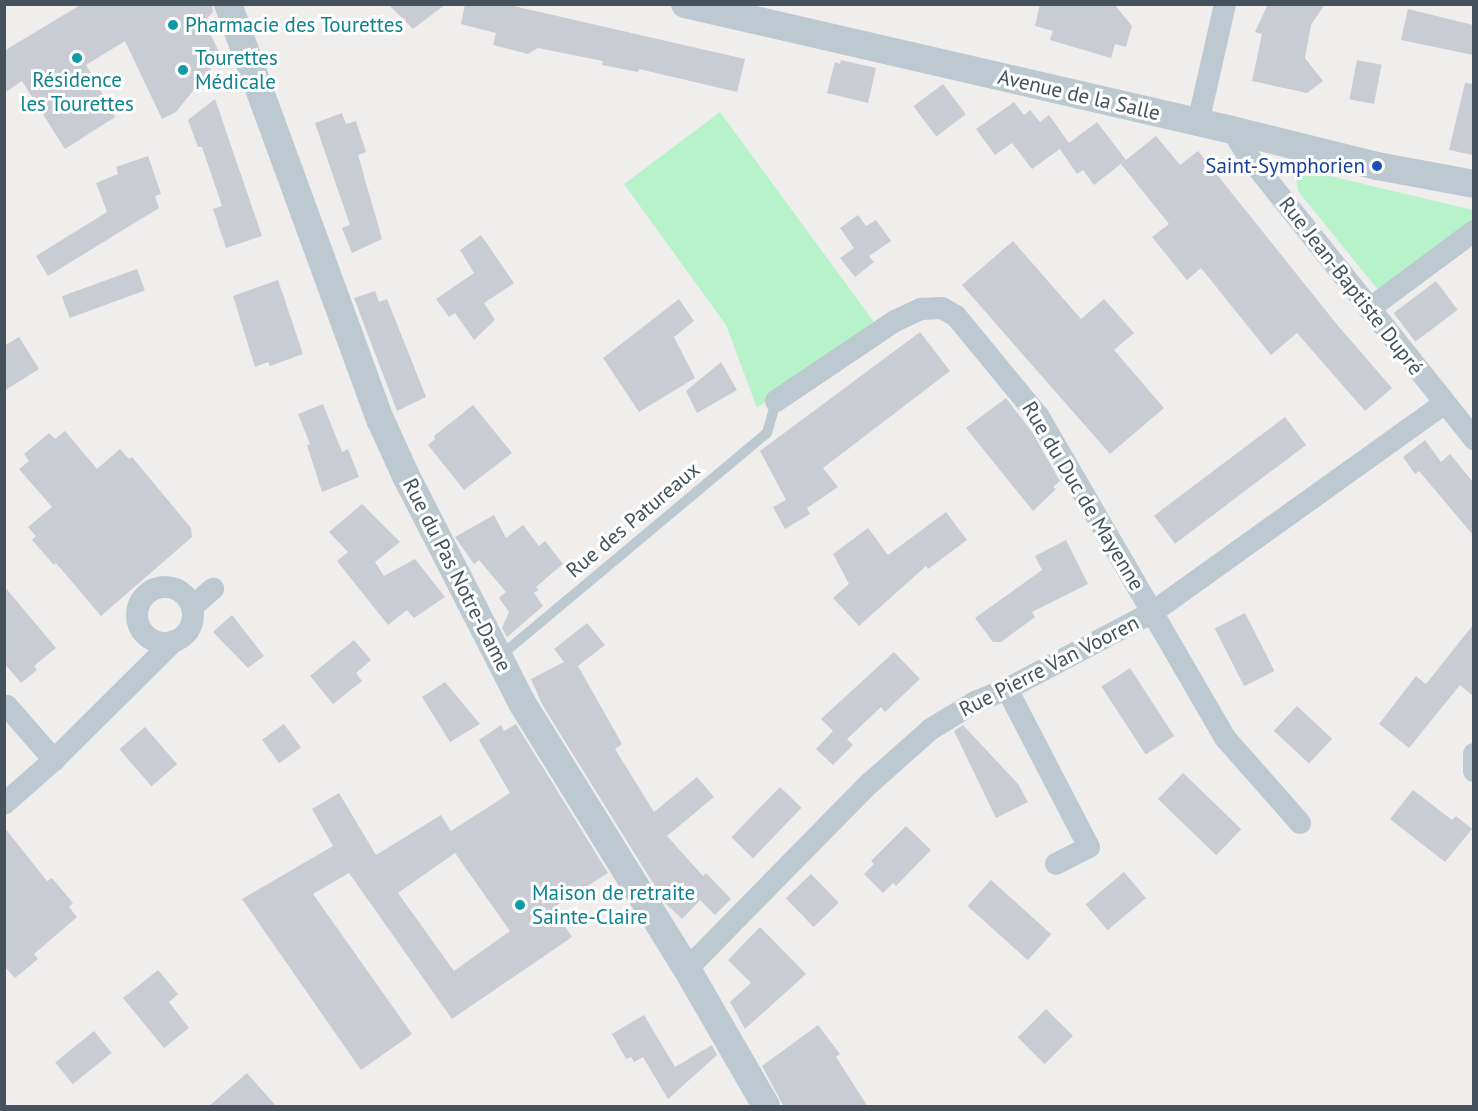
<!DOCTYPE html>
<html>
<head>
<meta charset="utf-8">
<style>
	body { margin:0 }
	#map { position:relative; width:1478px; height:1111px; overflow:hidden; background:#f0eded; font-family:"PT Sans",sans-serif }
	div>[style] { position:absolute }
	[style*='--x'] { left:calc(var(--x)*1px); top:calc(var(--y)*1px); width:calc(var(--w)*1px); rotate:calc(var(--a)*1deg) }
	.green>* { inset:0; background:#b8f2cb }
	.building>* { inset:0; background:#c9ccd3; transform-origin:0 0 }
	.service>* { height:10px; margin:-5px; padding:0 5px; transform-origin:5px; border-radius:5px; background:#bcc9d1 }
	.minor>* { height:22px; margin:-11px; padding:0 11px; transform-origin:11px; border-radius:11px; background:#bcc9d1 }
	.minor>.ring { margin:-11px; padding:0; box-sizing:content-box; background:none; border:22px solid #bcc9d1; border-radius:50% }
	.tertiary>* { height:28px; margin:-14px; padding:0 14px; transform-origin:14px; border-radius:14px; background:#bcc9d1 }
	.dots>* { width:16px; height:16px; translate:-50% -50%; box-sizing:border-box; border:3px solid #fff; border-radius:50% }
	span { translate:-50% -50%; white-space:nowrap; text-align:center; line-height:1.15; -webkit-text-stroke:6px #fff; paint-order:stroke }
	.culture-label { font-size:21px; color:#0d838f }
	.left { translate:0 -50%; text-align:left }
	.street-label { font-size:21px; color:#44525c }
	.transit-label { font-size:21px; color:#164399 }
	.right { translate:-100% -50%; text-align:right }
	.frame { position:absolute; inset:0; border:6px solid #44525c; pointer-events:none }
</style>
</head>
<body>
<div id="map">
	<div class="green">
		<i style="clip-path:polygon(720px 112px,874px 322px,757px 408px,726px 325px,624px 184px)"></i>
		<i style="clip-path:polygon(1309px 171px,1473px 210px,1473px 220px,1378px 290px,1298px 191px,1296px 177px)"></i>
	</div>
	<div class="building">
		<i style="clip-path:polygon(82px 4px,212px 4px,213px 12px,204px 21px,221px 56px,176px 112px,162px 119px,125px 41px,86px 65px,115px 117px,65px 149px,22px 81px,4px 93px,4px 51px)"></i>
		<i style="clip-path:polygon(388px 4px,446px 4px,413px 29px)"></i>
		<i style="clip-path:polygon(465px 4px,505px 4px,745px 59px,737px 92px,639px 69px,638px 72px,602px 65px,603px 61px,538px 48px,528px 54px,493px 45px,496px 33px,461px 24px)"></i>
		<i style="clip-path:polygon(1040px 4px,1114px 4px,1132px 26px,1126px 47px,1115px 44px,1111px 58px,1050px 40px,1053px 31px,1035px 26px)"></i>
		<i style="clip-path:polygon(1268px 4px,1325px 4px,1311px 25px,1305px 58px,1323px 81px,1307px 93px,1252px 81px,1262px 34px,1255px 32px)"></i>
		<i style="clip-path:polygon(1408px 9px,1473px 25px,1473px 55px,1401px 40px)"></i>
		<i style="clip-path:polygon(841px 60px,876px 68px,868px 103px,827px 93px,835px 62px,840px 64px)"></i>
		<i style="left:1357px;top:60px;width:25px;height:40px;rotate:11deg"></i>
		<i style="clip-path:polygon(1465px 83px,1473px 84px,1473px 155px,1449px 150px)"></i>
		<i style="left:943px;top:84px;width:38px;height:37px;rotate:53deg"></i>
		<i style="clip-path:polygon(215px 99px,262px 236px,226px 248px,213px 209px,222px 206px,202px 147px,198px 147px,188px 120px)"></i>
		<i style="clip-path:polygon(1014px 102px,1024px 115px,1030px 110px,1040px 122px,1049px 115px,1069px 143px,1097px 122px,1126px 160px,1094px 185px,1083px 170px,1077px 174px,1060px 149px,1032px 169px,1012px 143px,995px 155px,976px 129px)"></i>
		<i style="clip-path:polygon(342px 113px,346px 124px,356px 121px,366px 152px,358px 155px,382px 239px,352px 253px,342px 228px,350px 225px,315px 123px)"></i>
		<i style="clip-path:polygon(1156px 136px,1180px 165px,1198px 151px,1339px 327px,1392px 388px,1365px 411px,1297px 333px,1271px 355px,1201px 268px,1187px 280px,1152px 237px,1169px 224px,1121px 164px)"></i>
		<i style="clip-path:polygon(148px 156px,161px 194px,155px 196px,159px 208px,48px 276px,36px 256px,107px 212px,96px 183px,118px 174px,116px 167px)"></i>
		<i style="clip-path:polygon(858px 215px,866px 226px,876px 220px,891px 241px,869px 256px,874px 262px,855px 277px,840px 258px,854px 248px,840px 228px)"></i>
		<i style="clip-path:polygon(481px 235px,514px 283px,484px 303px,495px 320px,474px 340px,455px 313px,449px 317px,436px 299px,474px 273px,460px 250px)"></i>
		<i style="clip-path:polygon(1013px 241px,1081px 319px,1104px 299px,1134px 333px,1114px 350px,1164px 408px,1110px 454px,962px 285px)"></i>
		<i style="left:137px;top:269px;width:23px;height:80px;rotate:70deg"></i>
		<i style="clip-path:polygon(278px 280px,303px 354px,270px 366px,268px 362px,255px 367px,233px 296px)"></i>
		<i style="left:1436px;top:281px;width:36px;height:53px;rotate:53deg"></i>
		<i style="clip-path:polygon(375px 291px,379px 302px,387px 299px,426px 397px,397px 411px,354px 298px)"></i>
		<i style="clip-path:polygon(679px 299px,694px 321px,674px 337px,695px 378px,639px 412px,603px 358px)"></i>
		<i style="clip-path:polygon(920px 332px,950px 371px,823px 468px,838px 487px,807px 508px,810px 514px,785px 529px,773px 507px,786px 500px,760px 451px)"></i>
		<i style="clip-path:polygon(19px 337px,39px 369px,4px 391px,4px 346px)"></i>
		<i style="clip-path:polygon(721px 362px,737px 390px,697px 413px,686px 391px)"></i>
		<i style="clip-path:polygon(1006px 398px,1032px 432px,1060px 481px,1053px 487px,1056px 489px,1033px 511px,966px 428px)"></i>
		<i style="clip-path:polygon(323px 404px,342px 452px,348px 449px,359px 477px,322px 492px,307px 445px,310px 444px,298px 414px)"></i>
		<i style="clip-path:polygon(473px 405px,512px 453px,464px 490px,428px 445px,435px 439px,434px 436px)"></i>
		<i style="left:1285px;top:417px;width:35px;height:164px;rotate:53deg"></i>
		<i style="clip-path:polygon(65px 431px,97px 469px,120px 449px,129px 459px,132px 457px,191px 528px,192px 537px,101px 616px,56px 563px,54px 565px,32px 540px,36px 536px,28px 527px,52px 507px,19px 469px,29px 461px,24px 454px,49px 433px,55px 439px)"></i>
		<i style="clip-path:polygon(1425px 440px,1441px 462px,1450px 454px,1473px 482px,1473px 535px,1419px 471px,1415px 474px,1403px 457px)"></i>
		<i style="clip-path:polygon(362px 504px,400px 542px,375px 562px,384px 576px,415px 559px,445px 597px,414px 618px,407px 610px,388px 625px,337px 561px,348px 552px,329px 532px)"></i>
		<i style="clip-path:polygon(946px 512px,967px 540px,928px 569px,926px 566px,859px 626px,833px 598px,849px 584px,833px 554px,868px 528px,888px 555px)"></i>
		<i style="clip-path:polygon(494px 515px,506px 538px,523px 525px,539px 546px,545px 541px,563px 564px,536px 587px,539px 590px,534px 593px,543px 606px,507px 637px,502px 628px,509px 612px,499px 598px,506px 592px,479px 560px,474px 564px,455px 537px)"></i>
		<i style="clip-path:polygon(1066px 540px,1088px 584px,1032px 612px,1035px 617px,1001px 642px,993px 642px,975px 618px,1042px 570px,1035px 556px)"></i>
		<i style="clip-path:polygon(4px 586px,56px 648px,34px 666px,37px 670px,21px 683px,4px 663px)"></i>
		<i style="left:1245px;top:613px;width:65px;height:34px;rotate:63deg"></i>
		<i style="clip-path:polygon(232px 615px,264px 656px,248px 668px,213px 632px)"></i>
		<i style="clip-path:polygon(587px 623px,605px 645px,578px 666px,622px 744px,615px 749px,654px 812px,697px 777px,714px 797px,667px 836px,703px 876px,706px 873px,731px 899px,715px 915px,700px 900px,682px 919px,666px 904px,543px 706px,531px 679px,564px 662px,554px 649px)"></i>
		<i style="clip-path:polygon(1473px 625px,1473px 696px,1460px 685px,1409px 748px,1379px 724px,1416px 676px,1426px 684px)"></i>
		<i style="clip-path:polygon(354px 640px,371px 660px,356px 673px,362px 681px,333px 704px,310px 676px)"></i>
		<i style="clip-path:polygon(894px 652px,920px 679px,885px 712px,881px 707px,847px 739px,853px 745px,833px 765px,816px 749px,833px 731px,821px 719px)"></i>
		<i style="left:1130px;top:668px;width:81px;height:34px;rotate:57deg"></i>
		<i style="clip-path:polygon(445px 682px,480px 724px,450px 742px,422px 697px)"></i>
		<i style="left:1297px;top:706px;width:48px;height:34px;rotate:43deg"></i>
		<i style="left:284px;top:724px;width:29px;height:27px;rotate:54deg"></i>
		<i style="clip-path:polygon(evenodd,516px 724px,608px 873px,553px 908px,572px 937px,452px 1019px,349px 873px,313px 894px,412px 1034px,361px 1070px,242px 899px,333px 846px,312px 809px,339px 793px,376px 855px,441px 815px,451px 831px,510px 793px,479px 740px,501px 725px,504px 731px,516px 724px,455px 853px,510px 931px,454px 971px,398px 893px,455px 853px)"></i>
		<i style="clip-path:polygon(963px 725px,1018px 784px,1028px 802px,996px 818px,954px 731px)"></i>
		<i style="left:145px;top:727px;width:49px;height:34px;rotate:49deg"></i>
		<i style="left:1183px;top:773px;width:81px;height:36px;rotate:44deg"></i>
		<i style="left:780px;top:787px;width:30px;height:70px;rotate:44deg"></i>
		<i style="clip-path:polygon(1413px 790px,1452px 820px,1456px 816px,1472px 829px,1445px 862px,1390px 819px)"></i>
		<i style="clip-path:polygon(906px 826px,931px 850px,896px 886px,893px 883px,883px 893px,864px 874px,874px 864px,871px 861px)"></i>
		<i style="clip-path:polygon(4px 827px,47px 881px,52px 878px,73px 903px,69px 907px,77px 917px,34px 954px,38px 959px,15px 978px,4px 966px)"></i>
		<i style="left:1124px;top:872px;width:34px;height:50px;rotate:50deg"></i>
		<i style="left:811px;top:874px;width:40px;height:35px;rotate:46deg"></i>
		<i style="left:991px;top:880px;width:81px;height:35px;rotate:42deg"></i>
		<i style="clip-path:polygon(760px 927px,806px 974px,745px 1029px,730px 1002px,751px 983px,728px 960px)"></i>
		<i style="clip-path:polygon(158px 970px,178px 994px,169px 1002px,189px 1028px,164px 1048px,123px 998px)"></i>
		<i style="left:1046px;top:1009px;width:38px;height:40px;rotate:45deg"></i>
		<i style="clip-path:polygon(644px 1015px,675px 1067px,712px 1045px,717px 1055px,668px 1099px,643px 1057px,634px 1062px,631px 1057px,626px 1059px,612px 1034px)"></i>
		<i style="clip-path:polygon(818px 1025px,840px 1054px,836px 1057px,868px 1107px,784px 1107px,762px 1066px)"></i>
		<i style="left:94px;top:1031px;width:28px;height:50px;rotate:51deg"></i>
		<i style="clip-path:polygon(247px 1073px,277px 1107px,208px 1107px)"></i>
	</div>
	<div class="service">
		<i style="--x:499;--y:657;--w:349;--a:-39.9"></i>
		<i style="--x:767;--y:433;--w:33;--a:-74"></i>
	</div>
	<div class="minor">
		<i style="--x:1198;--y:123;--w:122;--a:-77.2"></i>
		<i style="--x:1232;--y:130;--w:32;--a:58"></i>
		<i style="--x:1249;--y:157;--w:361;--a:51.4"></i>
		<i style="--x:1369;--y:309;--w:131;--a:-36.6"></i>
		<i style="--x:776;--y:401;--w:143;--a:-33.9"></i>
		<i style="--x:895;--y:321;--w:29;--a:-25"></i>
		<i style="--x:921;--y:309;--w:21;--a:-3"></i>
		<i style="--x:942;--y:308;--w:16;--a:30"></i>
		<i style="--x:956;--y:316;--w:131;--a:50.6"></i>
		<i style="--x:1039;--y:417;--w:372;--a:59.9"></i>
		<i style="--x:1226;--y:739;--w:112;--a:48.6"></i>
		<i class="ring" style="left:137px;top:587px;width:34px;height:34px"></i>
		<i style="--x:192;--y:607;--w:28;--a:-41"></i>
		<i style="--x:1007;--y:689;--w:178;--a:62.6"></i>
		<i style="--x:1089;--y:847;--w:37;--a:153"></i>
		<i style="--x:7;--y:706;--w:72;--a:49"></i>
		<i style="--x:1474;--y:754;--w:17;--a:90"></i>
		<i style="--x:4;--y:804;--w:67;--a:-41.3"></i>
		<i style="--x:54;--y:760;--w:169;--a:-44.8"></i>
		<i style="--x:687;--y:969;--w:260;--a:-45.5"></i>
		<i style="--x:869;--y:784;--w:83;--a:-41.6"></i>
		<i style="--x:931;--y:729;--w:52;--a:-31.5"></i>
		<i style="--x:975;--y:702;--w:35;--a:-22"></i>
		<i style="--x:1007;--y:689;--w:165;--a:-27.8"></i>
		<i style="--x:1153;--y:612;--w:358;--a:-35.6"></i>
	</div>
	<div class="tertiary">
		<i style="--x:228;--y:4;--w:444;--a:69.9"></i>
		<i style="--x:381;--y:421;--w:60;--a:65.6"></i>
		<i style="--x:406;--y:476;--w:255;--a:62.9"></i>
		<i style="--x:522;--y:703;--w:313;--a:58.2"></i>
		<i style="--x:687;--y:969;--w:158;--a:60"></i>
		<i style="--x:685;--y:4;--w:561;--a:12.97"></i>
		<i style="--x:1232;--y:130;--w:149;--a:13.9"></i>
		<i style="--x:1377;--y:166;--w:99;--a:10.5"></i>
	</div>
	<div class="dots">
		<i style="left:173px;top:25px;background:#0f9aa8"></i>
		<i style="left:77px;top:58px;background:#0f9aa8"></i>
		<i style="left:183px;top:70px;background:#0f9aa8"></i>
		<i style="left:1377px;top:166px;background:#1a4fb4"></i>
		<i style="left:520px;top:905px;background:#0f9aa8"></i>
	</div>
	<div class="culture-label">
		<span class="left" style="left:185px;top:25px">Pharmacie des Tourettes</span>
		<span class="left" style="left:195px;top:70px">Tourettes<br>Médicale</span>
		<span style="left:77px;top:92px">Résidence<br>les Tourettes</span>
		<span class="left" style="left:532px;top:905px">Maison de retraite<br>Sainte-Claire</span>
	</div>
	<div class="street-label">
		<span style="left:1079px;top:95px;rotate:13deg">Avenue de la Salle</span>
		<span style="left:1351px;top:286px;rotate:52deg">Rue Jean-Baptiste Dupré</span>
		<span style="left:1083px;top:496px;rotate:59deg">Rue du Duc de Mayenne</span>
		<span style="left:633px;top:520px;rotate:-40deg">Rue des Patureaux</span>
		<span style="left:457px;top:575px;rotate:63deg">Rue du Pas Notre-Dame</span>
		<span style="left:1049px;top:666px;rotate:-27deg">Rue Pierre Van Vooren</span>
	</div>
	<div class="transit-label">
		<span class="right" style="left:1365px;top:166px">Saint-Symphorien</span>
	</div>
	<div class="frame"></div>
</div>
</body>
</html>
